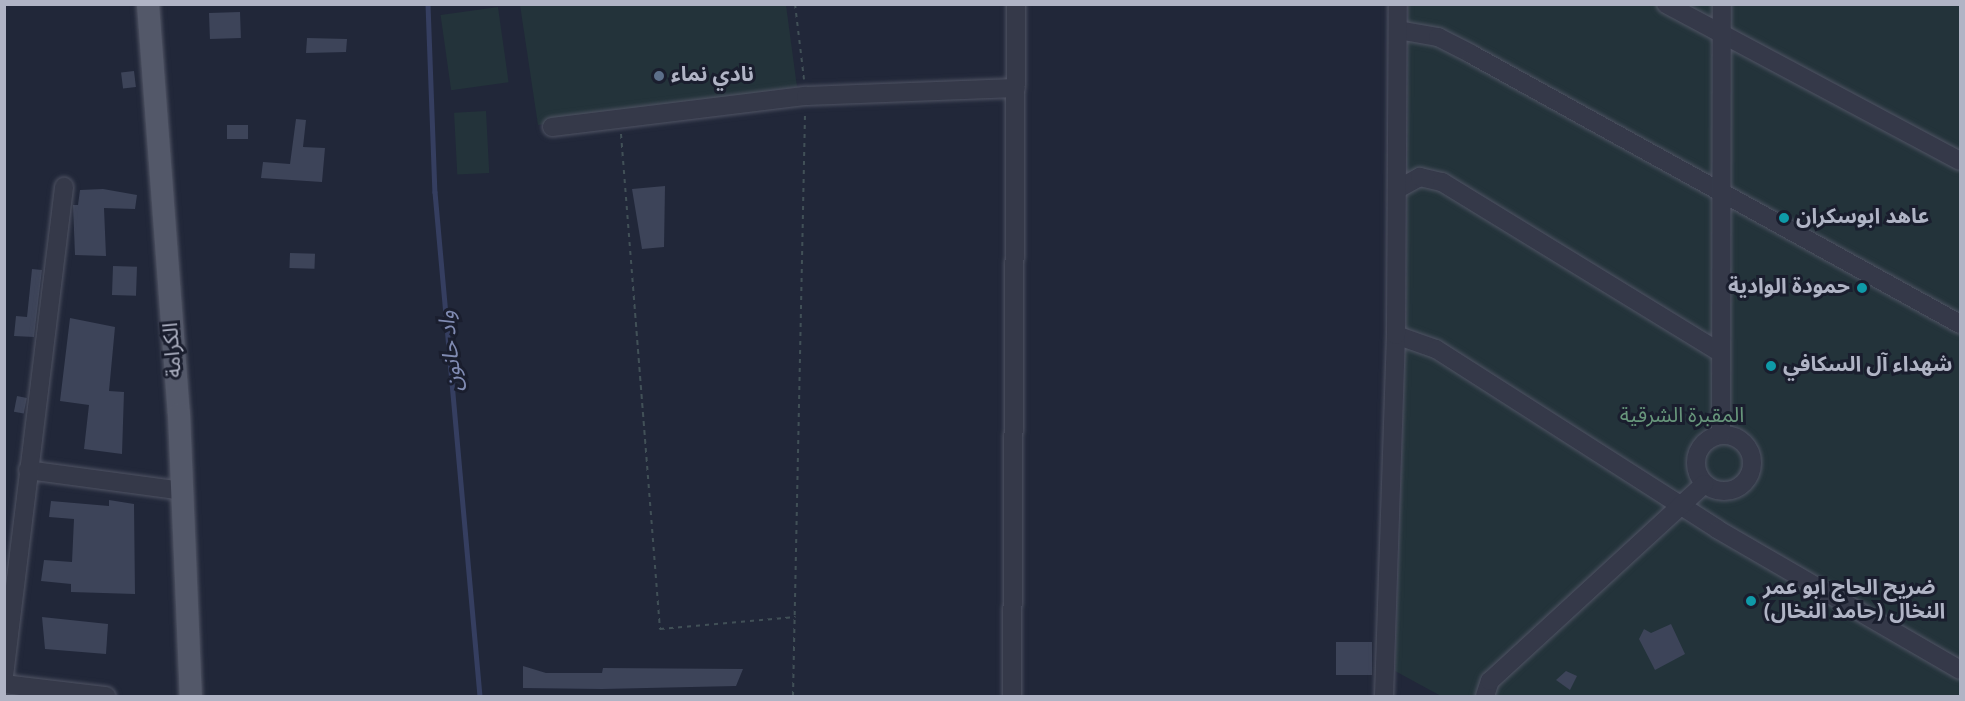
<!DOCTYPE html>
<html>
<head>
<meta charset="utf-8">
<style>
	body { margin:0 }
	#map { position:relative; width:1965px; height:701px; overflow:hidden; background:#212739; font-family:Overpass,"Noto Sans Arabic",sans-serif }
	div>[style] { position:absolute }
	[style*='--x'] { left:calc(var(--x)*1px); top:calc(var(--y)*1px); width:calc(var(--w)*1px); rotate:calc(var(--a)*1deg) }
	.green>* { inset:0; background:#23333a; transform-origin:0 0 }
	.stream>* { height:4.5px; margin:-2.25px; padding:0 2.25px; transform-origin:2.25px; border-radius:2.25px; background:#353e60 }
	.building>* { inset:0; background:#3d4459; transform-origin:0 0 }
	.path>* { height:2px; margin-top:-1px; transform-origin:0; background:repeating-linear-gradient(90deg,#415057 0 4.5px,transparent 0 9px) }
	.roads { filter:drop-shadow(0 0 2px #505464) drop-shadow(0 0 2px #505464) }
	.minor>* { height:18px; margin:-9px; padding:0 9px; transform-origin:9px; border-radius:9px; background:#353949 }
	.minor>.ring { margin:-9px; padding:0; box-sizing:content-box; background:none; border:18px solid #353949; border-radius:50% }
	.major>* { height:22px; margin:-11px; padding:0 11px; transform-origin:11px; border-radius:11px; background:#535869 }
	.dots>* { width:16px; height:16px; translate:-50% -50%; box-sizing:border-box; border:3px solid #1a1e2e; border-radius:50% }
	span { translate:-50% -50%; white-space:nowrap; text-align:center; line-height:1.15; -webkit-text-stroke:6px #1a1e2e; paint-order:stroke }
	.poi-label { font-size:21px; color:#b0b4c5; font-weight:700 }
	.left { translate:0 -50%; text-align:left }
	.right { translate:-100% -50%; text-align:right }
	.street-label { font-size:21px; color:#b0b4c5 }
	.park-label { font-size:21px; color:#67967b }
	.water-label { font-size:22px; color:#808bb2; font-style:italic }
	.frame { position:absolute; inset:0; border:6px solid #b0b4c5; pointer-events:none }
</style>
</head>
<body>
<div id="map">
	<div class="green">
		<i style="clip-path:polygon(520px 5px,786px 5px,797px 87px,538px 125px)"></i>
		<i style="clip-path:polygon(1408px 5px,1960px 5px,1960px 696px,1441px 696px,1395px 671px,1406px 320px)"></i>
		<i style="left:498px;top:7px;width:76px;height:58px;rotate:82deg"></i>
		<i style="left:486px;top:111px;width:62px;height:32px;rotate:87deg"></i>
	</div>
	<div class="stream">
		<i style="--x:428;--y:4;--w:188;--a:87.9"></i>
		<i style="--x:435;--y:192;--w:506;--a:84.9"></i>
	</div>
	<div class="building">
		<i style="left:240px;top:12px;width:26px;height:31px;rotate:88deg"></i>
		<i style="clip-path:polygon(307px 38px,347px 39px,346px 52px,306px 53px)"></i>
		<i style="left:134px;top:71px;width:16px;height:13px;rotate:83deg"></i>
		<i style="clip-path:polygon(296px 119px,306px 120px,303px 147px,325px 148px,322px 182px,261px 178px,263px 162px,290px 164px)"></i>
		<i style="left:227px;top:125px;width:21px;height:14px"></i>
		<i style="clip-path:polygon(665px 186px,664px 247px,642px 249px,632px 189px)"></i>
		<i style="clip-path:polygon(103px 189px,137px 195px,135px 209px,104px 208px,106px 256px,75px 255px,73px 205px,78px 205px,80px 190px)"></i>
		<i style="left:290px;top:253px;width:25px;height:15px;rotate:2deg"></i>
		<i style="left:113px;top:266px;width:24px;height:29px;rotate:2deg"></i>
		<i style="clip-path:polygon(32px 269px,42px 270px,34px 337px,14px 336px,16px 316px,27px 317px)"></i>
		<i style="clip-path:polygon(70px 318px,115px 327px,109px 391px,124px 392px,122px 454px,84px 449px,89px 405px,60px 401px)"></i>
		<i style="left:17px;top:396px;width:10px;height:16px;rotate:11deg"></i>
		<i style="clip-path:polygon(109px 500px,134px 504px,135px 594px,71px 592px,71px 584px,41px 581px,44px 560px,72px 562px,74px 519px,49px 517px,51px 501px,109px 506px)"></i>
		<i style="clip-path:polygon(42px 617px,108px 624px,106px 654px,45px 649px)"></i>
		<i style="clip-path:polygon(1671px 624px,1685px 654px,1655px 670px,1639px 639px,1644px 629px,1651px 633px)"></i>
		<i style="left:1336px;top:642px;width:36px;height:33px"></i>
		<i style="clip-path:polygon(523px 666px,546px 673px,602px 673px,603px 668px,743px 669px,736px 686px,602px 689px,523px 688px)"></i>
		<i style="clip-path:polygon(1566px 671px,1577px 676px,1570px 690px,1556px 680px)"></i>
	</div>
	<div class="path">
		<i style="--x:795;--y:4;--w:76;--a:83.2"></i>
		<i style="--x:621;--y:134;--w:497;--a:85.5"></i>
		<i style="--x:660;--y:629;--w:136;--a:-5.1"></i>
		<i style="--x:793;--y:696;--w:585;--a:-88.82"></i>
	</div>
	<div class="roads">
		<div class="minor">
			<i style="--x:1666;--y:4;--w:333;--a:28.1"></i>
			<i style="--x:1398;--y:30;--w:41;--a:9.9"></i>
			<i style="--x:1438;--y:37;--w:37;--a:27"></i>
			<i style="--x:1471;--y:54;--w:559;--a:28.91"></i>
			<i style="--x:552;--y:127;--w:256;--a:-7"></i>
			<i style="--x:806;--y:96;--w:210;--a:-2.2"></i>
			<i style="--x:1398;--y:189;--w:25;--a:-29"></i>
			<i style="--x:1420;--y:177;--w:23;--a:13"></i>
			<i style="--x:1442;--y:182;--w:327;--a:31.5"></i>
			<i style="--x:1396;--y:335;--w:42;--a:19.3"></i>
			<i style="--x:1436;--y:349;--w:334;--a:32.6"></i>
			<i style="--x:1717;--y:529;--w:281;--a:30.1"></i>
			<i class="ring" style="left:1696px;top:435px;width:38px;height:38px"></i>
			<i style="--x:1721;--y:435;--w:431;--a:-89.9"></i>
			<i style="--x:28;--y:470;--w:156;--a:7.7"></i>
			<i style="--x:4;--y:676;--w:493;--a:-83"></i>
			<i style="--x:4;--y:684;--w:103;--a:6.7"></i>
			<i style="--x:1012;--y:696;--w:692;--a:-89.67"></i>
			<i style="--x:1384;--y:696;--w:361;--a:-88.1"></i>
			<i style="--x:1396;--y:335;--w:331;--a:-89.7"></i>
			<i style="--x:1485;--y:696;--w:16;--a:-72"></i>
			<i style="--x:1490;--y:681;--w:291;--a:-42.6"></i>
		</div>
		<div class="major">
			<i style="--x:148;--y:4;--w:411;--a:85.7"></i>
			<i style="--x:179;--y:414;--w:282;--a:87.6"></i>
		</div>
	</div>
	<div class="dots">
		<i style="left:659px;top:76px;background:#5c6f8a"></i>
		<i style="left:1784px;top:218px;background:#0f9aa8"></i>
		<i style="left:1862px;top:288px;background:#0f9aa8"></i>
		<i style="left:1771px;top:366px;background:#0f9aa8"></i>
		<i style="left:1751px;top:601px;background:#0f9aa8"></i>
	</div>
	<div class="poi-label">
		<span class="left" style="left:671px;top:76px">نادي نماء</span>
		<span class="left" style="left:1796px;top:218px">عاهد ابوسكران</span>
		<span class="right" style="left:1850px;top:288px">حمودة الوادية</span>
		<span class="left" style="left:1783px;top:366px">شهداء آل السكافي</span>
		<span class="left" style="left:1763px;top:601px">ضريح الحاج ابو عمر<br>النخال (حامد النخال)</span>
	</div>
	<div class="street-label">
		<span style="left:174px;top:350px;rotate:-94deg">الكرامة</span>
	</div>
	<div class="park-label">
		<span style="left:1682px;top:417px">المقبرة الشرقية</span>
	</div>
	<div class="water-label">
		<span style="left:452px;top:351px;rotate:-96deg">واد حانون</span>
	</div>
	<div class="frame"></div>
</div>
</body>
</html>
